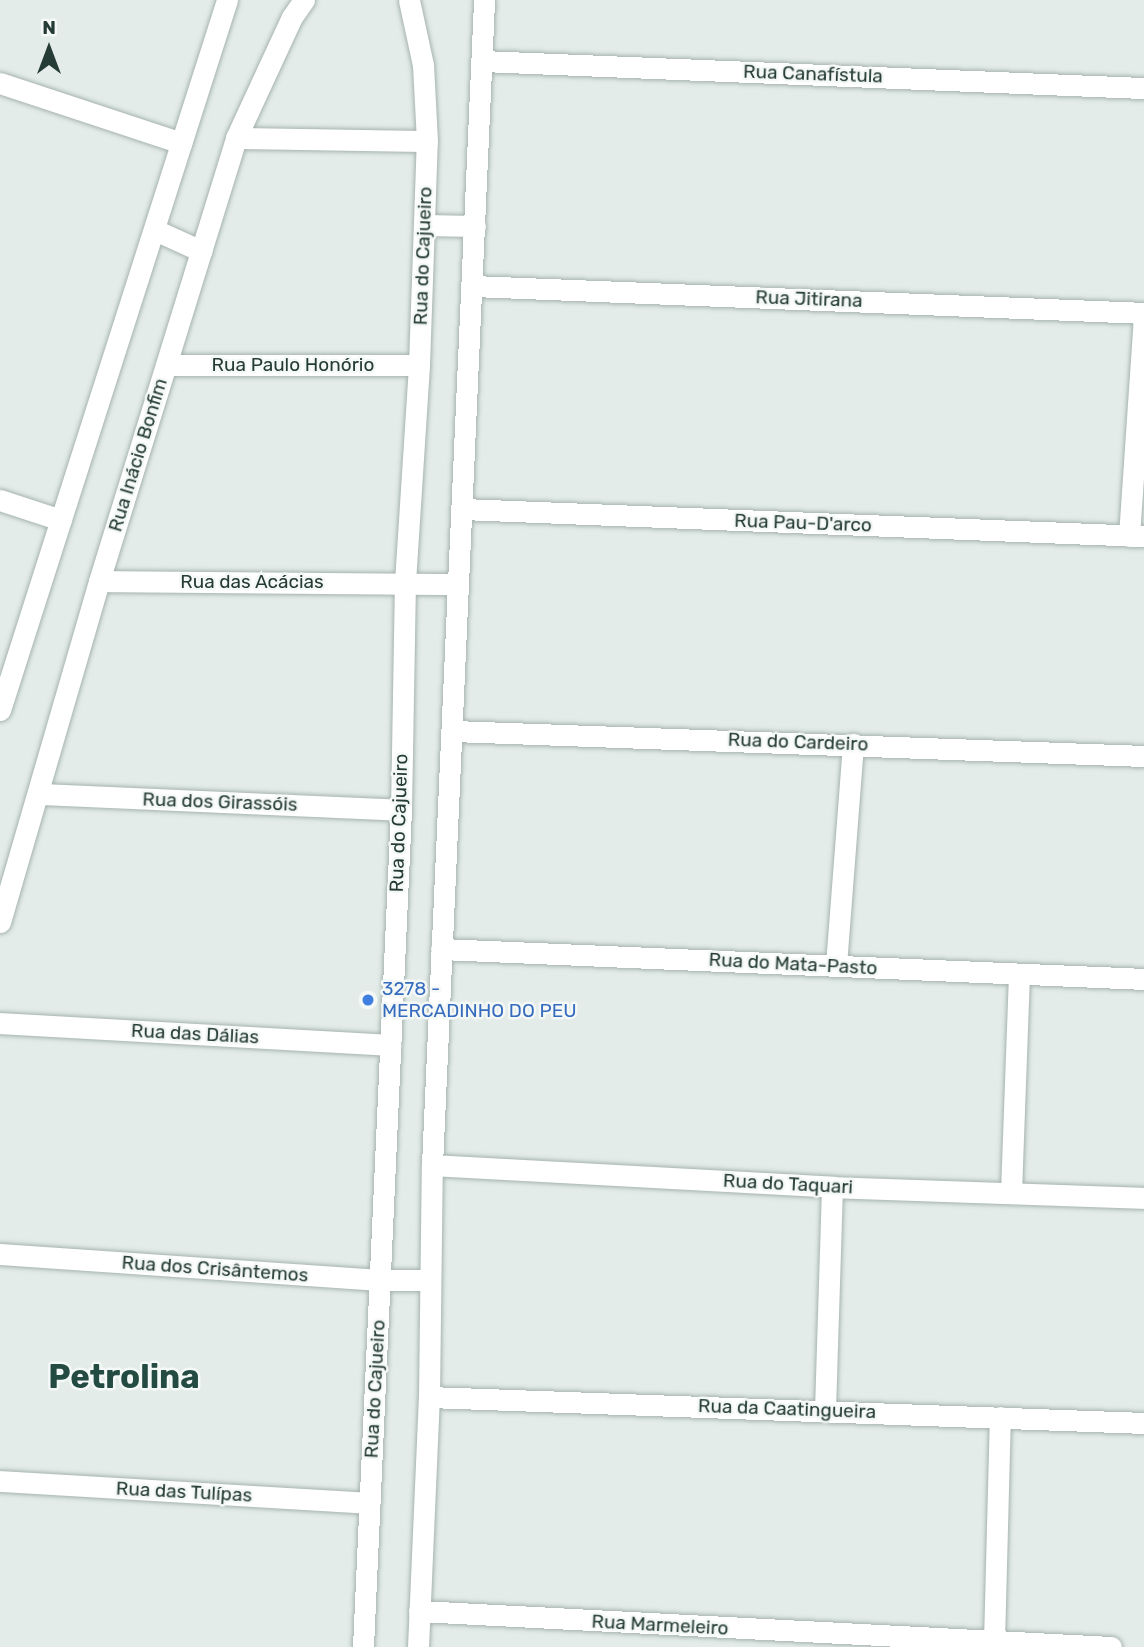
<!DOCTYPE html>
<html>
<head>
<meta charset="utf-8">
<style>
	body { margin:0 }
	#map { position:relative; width:1144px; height:1647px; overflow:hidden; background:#e3ece8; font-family:Rubik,sans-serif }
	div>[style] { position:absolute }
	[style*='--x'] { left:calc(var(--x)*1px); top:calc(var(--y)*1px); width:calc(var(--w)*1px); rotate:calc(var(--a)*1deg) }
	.roads { filter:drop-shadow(0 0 2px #a6b3af) drop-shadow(0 0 2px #a6b3af) }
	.street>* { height:21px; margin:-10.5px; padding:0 10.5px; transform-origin:10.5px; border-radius:10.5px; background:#fff }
	.secondary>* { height:21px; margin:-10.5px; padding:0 10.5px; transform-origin:10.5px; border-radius:10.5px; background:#fff }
	.dots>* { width:19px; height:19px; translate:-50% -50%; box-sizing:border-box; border:4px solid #f4f8f6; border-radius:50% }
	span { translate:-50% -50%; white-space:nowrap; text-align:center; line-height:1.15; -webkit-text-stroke:5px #f4f8f6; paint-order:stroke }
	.street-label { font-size:19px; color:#253b35 }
	.shop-label { font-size:19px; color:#366cbe }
	.left { translate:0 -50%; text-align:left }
	.town-label { font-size:33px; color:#234b42; font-weight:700 }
	.north { position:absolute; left:14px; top:14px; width:70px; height:70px; -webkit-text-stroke:5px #f4f8f6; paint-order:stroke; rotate:0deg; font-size:19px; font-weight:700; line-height:28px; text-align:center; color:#253b35 }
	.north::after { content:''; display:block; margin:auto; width:24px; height:32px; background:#253b35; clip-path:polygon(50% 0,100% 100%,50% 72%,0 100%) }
</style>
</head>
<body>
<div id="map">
	<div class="roads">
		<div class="street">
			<i style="--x:482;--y:61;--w:663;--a:2.34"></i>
			<i style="--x:0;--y:83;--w:191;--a:18.3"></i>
			<i style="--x:236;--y:138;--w:191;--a:0.9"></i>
			<i style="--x:473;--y:286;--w:672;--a:2.3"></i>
			<i style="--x:166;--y:365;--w:253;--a:0"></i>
			<i style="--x:0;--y:500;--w:64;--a:18.2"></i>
			<i style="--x:462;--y:509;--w:683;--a:2.27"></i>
			<i style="--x:1129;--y:536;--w:220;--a:-86.1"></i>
			<i style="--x:99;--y:581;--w:359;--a:0.5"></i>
			<i style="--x:453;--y:731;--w:691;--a:2.07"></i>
			<i style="--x:40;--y:794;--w:361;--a:2.5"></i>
			<i style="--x:441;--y:949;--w:704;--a:2.44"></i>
			<i style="--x:836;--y:965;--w:222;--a:-85.6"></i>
			<i style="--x:0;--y:1023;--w:391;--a:3.2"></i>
			<i style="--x:432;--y:1165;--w:401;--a:3.1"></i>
			<i style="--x:832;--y:1187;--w:312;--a:2"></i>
			<i style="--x:1011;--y:1192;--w:216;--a:-87.9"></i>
			<i style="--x:0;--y:1254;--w:381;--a:3.9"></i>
			<i style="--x:380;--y:1280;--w:50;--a:0"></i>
			<i style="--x:429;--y:1397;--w:715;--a:2.08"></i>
			<i style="--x:825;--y:1410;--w:223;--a:-88.2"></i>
			<i style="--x:0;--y:1481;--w:370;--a:3.4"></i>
			<i style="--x:419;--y:1611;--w:693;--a:2.98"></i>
			<i style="--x:994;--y:1642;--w:225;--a:-88.5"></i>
		</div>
		<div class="secondary">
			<i style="--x:424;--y:225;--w:51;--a:1.1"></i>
			<i style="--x:155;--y:230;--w:51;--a:24.5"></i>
			<i style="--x:0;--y:710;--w:745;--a:-72.27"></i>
			<i style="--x:0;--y:922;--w:355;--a:-73.8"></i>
			<i style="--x:99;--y:581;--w:464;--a:-72.8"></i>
			<i style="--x:236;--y:138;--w:133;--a:-65.2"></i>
			<i style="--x:292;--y:17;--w:21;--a:-55"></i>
			<i style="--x:363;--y:1647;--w:838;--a:-87.4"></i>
			<i style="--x:401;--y:810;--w:228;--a:-89"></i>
			<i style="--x:405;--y:582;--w:217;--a:-86.3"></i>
			<i style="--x:419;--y:365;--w:224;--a:-88"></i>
			<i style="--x:427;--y:141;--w:76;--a:-93"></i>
			<i style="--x:423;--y:65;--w:66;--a:-102.2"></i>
			<i style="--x:418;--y:1647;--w:250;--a:-87.5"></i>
			<i style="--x:429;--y:1397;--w:232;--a:-89.3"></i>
			<i style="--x:432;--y:1165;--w:1166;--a:-87.44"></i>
		</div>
	</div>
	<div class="dots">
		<i style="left:368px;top:1000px;background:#3f7fe0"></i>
	</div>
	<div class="street-label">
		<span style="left:813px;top:74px;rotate:2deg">Rua Canafístula</span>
		<span style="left:423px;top:256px;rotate:-88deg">Rua do Cajueiro</span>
		<span style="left:809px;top:299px;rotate:2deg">Rua Jitirana</span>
		<span style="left:293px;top:365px">Rua Paulo Honório</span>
		<span style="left:138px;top:455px;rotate:-73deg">Rua Inácio Bonfim</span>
		<span style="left:803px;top:523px;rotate:2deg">Rua Pau-D'arco</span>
		<span style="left:252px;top:582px">Rua das Acácias</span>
		<span style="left:798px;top:742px;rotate:2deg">Rua do Cardeiro</span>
		<span style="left:220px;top:802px;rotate:2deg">Rua dos Girassóis</span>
		<span style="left:399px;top:823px;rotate:-88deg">Rua do Cajueiro</span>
		<span style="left:793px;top:964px;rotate:3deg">Rua do Mata-Pasto</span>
		<span style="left:195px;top:1034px;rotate:3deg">Rua das Dálias</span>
		<span style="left:788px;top:1184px;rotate:3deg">Rua do Taquari</span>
		<span style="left:215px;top:1269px;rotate:4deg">Rua dos Crisântemos</span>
		<span style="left:375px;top:1389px;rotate:-87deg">Rua do Cajueiro</span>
		<span style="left:787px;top:1409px;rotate:2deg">Rua da Caatingueira</span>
		<span style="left:184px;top:1492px;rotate:3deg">Rua das Tulípas</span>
		<span style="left:660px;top:1625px;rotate:3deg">Rua Marmeleiro</span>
	</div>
	<div class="shop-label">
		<span class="left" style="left:382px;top:1000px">3278 -<br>MERCADINHO DO PEU</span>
	</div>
	<div class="town-label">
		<span style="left:124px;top:1377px">Petrolina</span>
	</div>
	<div class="north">N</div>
</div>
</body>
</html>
